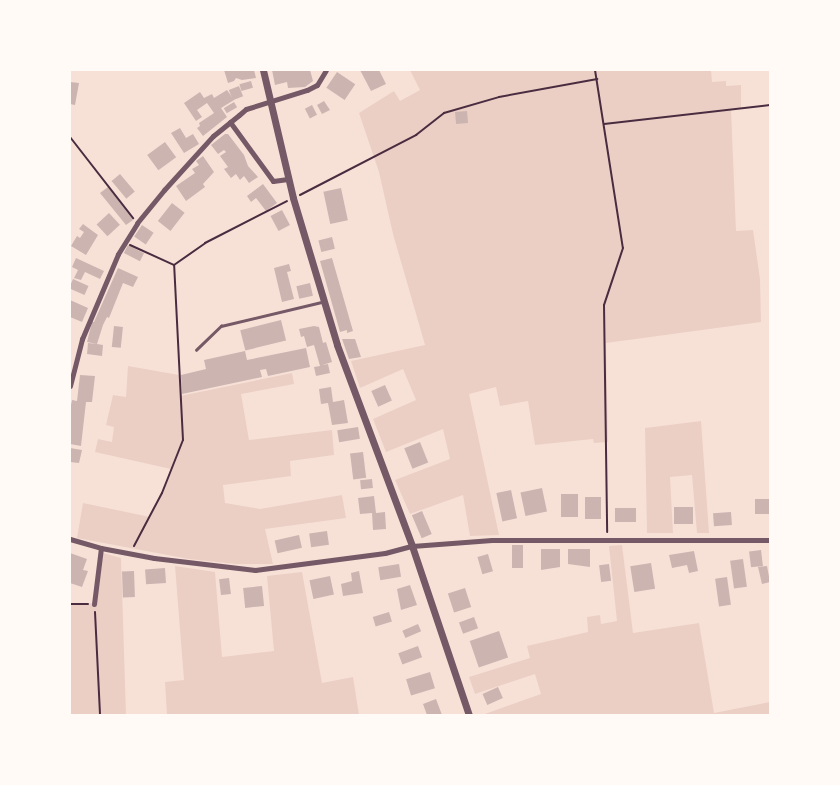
<!DOCTYPE html>
<html>
<head>
<meta charset="utf-8">
<style>
	body { margin:0 }
	#map { position:relative; width:840px; height:785px; overflow:hidden; background:#f7e1d7; font-family:Lato,sans-serif }
	div>[style] { position:absolute }
	[style*='--x'] { left:calc(var(--x)*1px); top:calc(var(--y)*1px); width:calc(var(--w)*1px); rotate:calc(var(--a)*1deg) }
	.green>* { inset:0; background:#ebcfc5 }
	.building>* { inset:0; background:#ccb4b1; transform-origin:0 0 }
	.path>* { height:2px; margin:-1px; padding:0 1px; transform-origin:1px; border-radius:1px; background:#4a2c40 }
	.service>* { height:2.5px; margin:-1.25px; padding:0 1.25px; transform-origin:1.25px; border-radius:1.25px; background:#755966 }
	.minor>* { height:5px; margin:-2.5px; padding:0 2.5px; transform-origin:2.5px; border-radius:2.5px; background:#755966 }
	.tertiary>* { height:7px; margin:-3.5px; padding:0 3.5px; transform-origin:3.5px; border-radius:3.5px; background:#755966 }
	span { translate:-50% -50%; white-space:nowrap; text-align:center; line-height:1.15; -webkit-text-stroke:4px #fffaf5; paint-order:stroke }
	.frame { position:absolute; inset:0; border:71px solid #fffaf5; pointer-events:none }
</style>
</head>
<body>
<div id="map">
	<div class="green">
		<i style="clip-path:polygon(410px 70px,711px 70px,712px 82px,726px 81px,726px 86px,741px 85px,741px 108px,731px 109px,736px 231px,753px 230px,760px 279px,761px 322px,606px 343px,608px 442px,594px 443px,593px 439px,535px 445px,528px 401px,500px 406px,496px 387px,469px 394px,499px 535px,470px 536px,463px 495px,410px 514px,395px 480px,450px 459px,443px 429px,386px 452px,373px 419px,416px 400px,403px 369px,360px 388px,351px 361px,425px 345px,393px 234px,379px 172px,359px 113px,394px 91px,400px 101px,420px 90px)"></i>
		<i style="clip-path:polygon(128px 366px,179px 375px,180px 396px,292px 373px,294px 384px,241px 394px,249px 440px,332px 430px,334px 455px,290px 461px,291px 476px,223px 485px,225px 503px,260px 509px,342px 495px,346px 518px,265px 529px,273px 564px,236px 564px,189px 559px,77px 538px,83px 503px,150px 517px,171px 469px,95px 452px,98px 439px,112px 442px,114px 427px,106px 425px,113px 395px,126px 397px)"></i>
		<i style="clip-path:polygon(701px 421px,709px 533px,697px 533px,692px 475px,670px 477px,673px 533px,647px 533px,645px 428px)"></i>
		<i style="clip-path:polygon(622px 545px,633px 633px,699px 623px,714px 713px,770px 702px,770px 715px,482px 715px,541px 694px,535px 674px,475px 694px,469px 677px,530px 658px,527px 646px,588px 632px,587px 617px,600px 615px,601px 624px,617px 621px,609px 546px)"></i>
		<i style="clip-path:polygon(103px 553px,121px 558px,126px 715px,70px 715px,70px 604px,97px 603px)"></i>
		<i style="clip-path:polygon(175px 566px,215px 572px,222px 657px,274px 651px,267px 576px,302px 572px,322px 683px,353px 677px,359px 715px,167px 715px,165px 682px,184px 680px)"></i>
	</div>
	<div class="building">
		<i style="clip-path:polygon(224px 70px,254px 70px,256px 78px,242px 80px,236px 78px,234px 81px,228px 83px)"></i>
		<i style="clip-path:polygon(272px 70px,310px 70px,313px 81px,305px 87px,288px 88px,287px 82px,275px 85px)"></i>
		<i style="clip-path:polygon(360px 70px,379px 70px,386px 84px,371px 91px)"></i>
		<i style="left:337px;top:72px;width:22px;height:19px;rotate:34deg"></i>
		<i style="left:251px;top:81px;width:7px;height:12px;rotate:74deg"></i>
		<i style="clip-path:polygon(70px 82px,79px 83px,75px 105px,70px 104px)"></i>
		<i style="left:239px;top:86px;width:11px;height:11px;rotate:68deg"></i>
		<i style="clip-path:polygon(227px 90px,234px 100px,221px 108px,227px 117px,203px 136px,197px 128px,200px 126px,199px 123px,214px 113px,207px 103px,197px 110px,202px 117px,196px 121px,184px 103px,200px 92px,204px 98px,212px 94px,214px 98px)"></i>
		<i style="clip-path:polygon(324px 101px,330px 110px,322px 114px,317px 105px)"></i>
		<i style="left:234px;top:102px;width:6px;height:12px;rotate:59deg"></i>
		<i style="left:312px;top:105px;width:11px;height:8px;rotate:63deg"></i>
		<i style="left:467px;top:111px;width:12px;height:12px;rotate:85deg"></i>
		<i style="clip-path:polygon(180px 128px,186px 138px,193px 134px,199px 144px,184px 153px,171px 133px)"></i>
		<i style="clip-path:polygon(225px 134px,228px 134px,244px 155px,248px 166px,258px 177px,249px 183px,244px 176px,240px 180px,236px 174px,231px 178px,224px 169px,228px 167px,220px 156px,226px 152px,224px 150px,218px 154px,211px 145px)"></i>
		<i style="left:165px;top:142px;width:19px;height:22px;rotate:54deg"></i>
		<i style="clip-path:polygon(203px 156px,214px 172px,203px 184px,205px 187px,186px 201px,176px 186px,195px 173px,192px 169px,199px 165px,196px 161px)"></i>
		<i style="left:120px;top:174px;width:23px;height:11px;rotate:50deg"></i>
		<i style="clip-path:polygon(263px 184px,277px 203px,266px 211px,256px 198px,251px 202px,247px 196px)"></i>
		<i style="clip-path:polygon(108px 187px,133px 220px,126px 225px,100px 193px)"></i>
		<i style="left:341px;top:188px;width:33px;height:18px;rotate:78deg"></i>
		<i style="left:172px;top:203px;width:16px;height:23px;rotate:38deg"></i>
		<i style="left:282px;top:210px;width:17px;height:13px;rotate:62deg"></i>
		<i style="left:109px;top:213px;width:16px;height:17px;rotate:47deg"></i>
		<i style="clip-path:polygon(83px 224px,98px 235px,86px 255px,71px 246px,77px 236px,80px 238px,84px 232px,79px 229px)"></i>
		<i style="left:142px;top:225px;width:14px;height:14px;rotate:34deg"></i>
		<i style="left:332px;top:237px;width:12px;height:14px;rotate:76deg"></i>
		<i style="left:128px;top:245px;width:18px;height:9px;rotate:27deg"></i>
		<i style="clip-path:polygon(76px 258px,104px 271px,100px 279px,85px 272px,81px 280px,74px 278px,78px 270px,72px 267px)"></i>
		<i style="clip-path:polygon(332px 258px,353px 331px,347px 333px,347px 330px,340px 332px,320px 261px)"></i>
		<i style="clip-path:polygon(289px 264px,291px 271px,287px 272px,294px 299px,282px 302px,274px 268px)"></i>
		<i style="clip-path:polygon(118px 268px,138px 277px,133px 287px,123px 283px,109px 318px,107px 317px,103px 325px,97px 344px,103px 345px,102px 356px,87px 354px,88px 343px,97px 344px,87px 342px,92px 322px,94px 322px)"></i>
		<i style="left:73px;top:279px;width:17px;height:10px;rotate:24deg"></i>
		<i style="left:310px;top:283px;width:13px;height:14px;rotate:77deg"></i>
		<i style="clip-path:polygon(70px 300px,88px 308px,82px 322px,70px 317px)"></i>
		<i style="left:281px;top:320px;width:21px;height:42px;rotate:76deg"></i>
		<i style="left:114px;top:326px;width:9px;height:21px;rotate:6deg"></i>
		<i style="clip-path:polygon(314px 326px,319px 327px,323px 343px,326px 342px,332px 362px,322px 365px,328px 364px,330px 373px,316px 376px,314px 367px,320px 366px,314px 345px,307px 347px,304px 336px,301px 337px,299px 329px)"></i>
		<i style="clip-path:polygon(342px 339px,355px 339px,361px 357px,349px 359px)"></i>
		<i style="clip-path:polygon(306px 348px,310px 367px,268px 376px,266px 369px,260px 370px,262px 377px,182px 394px,181px 375px,206px 369px,204px 360px,245px 351px,247px 360px)"></i>
		<i style="clip-path:polygon(80px 375px,95px 376px,92px 402px,86px 402px,81px 446px,70px 444px,70px 410px,72px 400px,77px 401px)"></i>
		<i style="left:385px;top:385px;width:17px;height:15px;rotate:66deg"></i>
		<i style="clip-path:polygon(331px 387px,333px 402px,344px 400px,348px 423px,332px 425px,328px 403px,321px 404px,319px 389px)"></i>
		<i style="left:358px;top:427px;width:12px;height:21px;rotate:81deg"></i>
		<i style="left:420px;top:442px;width:22px;height:17px;rotate:68deg"></i>
		<i style="clip-path:polygon(70px 448px,82px 450px,79px 463px,70px 462px)"></i>
		<i style="left:363px;top:452px;width:26px;height:13px;rotate:83deg"></i>
		<i style="left:372px;top:479px;width:9px;height:12px;rotate:84deg"></i>
		<i style="left:542px;top:488px;width:24px;height:22px;rotate:78deg"></i>
		<i style="left:511px;top:490px;width:29px;height:15px;rotate:78deg"></i>
		<i style="left:561px;top:494px;width:17px;height:23px"></i>
		<i style="clip-path:polygon(374px 496px,376px 513px,385px 512px,386px 529px,373px 530px,372px 513px,360px 514px,358px 498px)"></i>
		<i style="left:601px;top:497px;width:22px;height:16px;rotate:90deg"></i>
		<i style="left:755px;top:499px;width:15px;height:15px"></i>
		<i style="left:674px;top:507px;width:19px;height:17px"></i>
		<i style="left:636px;top:508px;width:14px;height:21px;rotate:90deg"></i>
		<i style="left:422px;top:511px;width:25px;height:11px;rotate:67deg"></i>
		<i style="left:731px;top:512px;width:13px;height:18px;rotate:86deg"></i>
		<i style="left:327px;top:531px;width:14px;height:18px;rotate:82deg"></i>
		<i style="left:299px;top:535px;width:13px;height:25px;rotate:77deg"></i>
		<i style="left:512px;top:545px;width:11px;height:23px"></i>
		<i style="clip-path:polygon(541px 549px,560px 549px,560px 567px,541px 570px)"></i>
		<i style="clip-path:polygon(568px 549px,590px 549px,590px 567px,568px 564px)"></i>
		<i style="left:761px;top:550px;width:16px;height:12px;rotate:83deg"></i>
		<i style="clip-path:polygon(694px 551px,698px 571px,689px 573px,687px 565px,672px 568px,669px 555px)"></i>
		<i style="clip-path:polygon(70px 553px,87px 559px,83px 570px,88px 571px,82px 587px,70px 583px)"></i>
		<i style="left:488px;top:554px;width:18px;height:11px;rotate:74deg"></i>
		<i style="left:743px;top:559px;width:28px;height:13px;rotate:82deg"></i>
		<i style="left:651px;top:563px;width:26px;height:21px;rotate:81deg"></i>
		<i style="left:399px;top:564px;width:13px;height:21px;rotate:81deg"></i>
		<i style="left:609px;top:564px;width:17px;height:10px;rotate:83deg"></i>
		<i style="clip-path:polygon(767px 566px,770px 582px,762px 584px,758px 567px)"></i>
		<i style="left:165px;top:568px;width:15px;height:20px;rotate:86deg"></i>
		<i style="left:134px;top:571px;width:26px;height:12px;rotate:88deg"></i>
		<i style="clip-path:polygon(359px 571px,363px 593px,343px 596px,341px 584px,352px 581px,351px 573px)"></i>
		<i style="left:330px;top:576px;width:19px;height:21px;rotate:78deg"></i>
		<i style="left:727px;top:577px;width:28px;height:12px;rotate:82deg"></i>
		<i style="left:229px;top:578px;width:16px;height:10px;rotate:83deg"></i>
		<i style="clip-path:polygon(410px 585px,417px 605px,401px 610px,397px 589px)"></i>
		<i style="left:262px;top:586px;width:20px;height:19px;rotate:84deg"></i>
		<i style="left:465px;top:588px;width:20px;height:18px;rotate:72deg"></i>
		<i style="left:389px;top:612px;width:10px;height:17px;rotate:73deg"></i>
		<i style="left:474px;top:617px;width:12px;height:16px;rotate:70deg"></i>
		<i style="left:418px;top:624px;width:8px;height:17px;rotate:67deg"></i>
		<i style="left:499px;top:631px;width:28px;height:31px;rotate:71deg"></i>
		<i style="left:418px;top:646px;width:12px;height:21px;rotate:70deg"></i>
		<i style="left:430px;top:672px;width:17px;height:25px;rotate:73deg"></i>
		<i style="left:498px;top:687px;width:12px;height:17px;rotate:66deg"></i>
		<i style="clip-path:polygon(436px 699px,442px 715px,427px 715px,423px 704px)"></i>
	</div>
	<div class="path">
		<i style="--x:595;--y:70;--w:180;--a:81.1"></i>
		<i style="--x:623;--y:248;--w:60;--a:108.4"></i>
		<i style="--x:604;--y:305;--w:227;--a:89.2"></i>
		<i style="--x:604;--y:124;--w:167;--a:-6.5"></i>
		<i style="--x:70;--y:137;--w:103;--a:52.1"></i>
		<i style="--x:300;--y:195;--w:131;--a:-27.3"></i>
		<i style="--x:416;--y:135;--w:36;--a:-38"></i>
		<i style="--x:444;--y:113;--w:57;--a:-16.2"></i>
		<i style="--x:499;--y:97;--w:100;--a:-10.4"></i>
		<i style="--x:130;--y:245;--w:48;--a:24.4"></i>
		<i style="--x:134;--y:546;--w:60;--a:-62.2"></i>
		<i style="--x:162;--y:493;--w:57;--a:-68.4"></i>
		<i style="--x:183;--y:440;--w:175;--a:-92.9"></i>
		<i style="--x:174;--y:265;--w:38;--a:-35"></i>
		<i style="--x:205;--y:243;--w:92;--a:-27.1"></i>
		<i style="--x:70;--y:604;--w:18;--a:0"></i>
		<i style="--x:95;--y:612;--w:103;--a:87.2"></i>
	</div>
	<div class="service">
		<i style="--x:196;--y:350;--w:35;--a:-44"></i>
		<i style="--x:221;--y:326;--w:104;--a:-13.4"></i>
	</div>
	<div class="minor">
		<i style="--x:230;--y:122;--w:73;--a:53.9"></i>
		<i style="--x:273;--y:181;--w:15;--a:-8"></i>
		<i style="--x:70;--y:386;--w:49;--a:-75.7"></i>
		<i style="--x:82;--y:339;--w:92;--a:-67"></i>
		<i style="--x:118;--y:254;--w:36;--a:-58"></i>
		<i style="--x:137;--y:223;--w:43;--a:-50.7"></i>
		<i style="--x:164;--y:190;--w:73;--a:-47.8"></i>
		<i style="--x:213;--y:136;--w:33;--a:-39"></i>
		<i style="--x:239;--y:115;--w:9;--a:-41"></i>
		<i style="--x:246;--y:109;--w:64;--a:-17.3"></i>
		<i style="--x:307;--y:90;--w:11;--a:-27"></i>
		<i style="--x:317;--y:85;--w:17;--a:-59"></i>
		<i style="--x:70;--y:539;--w:32;--a:16"></i>
		<i style="--x:101;--y:548;--w:54;--a:10.7"></i>
		<i style="--x:154;--y:558;--w:102;--a:6.8"></i>
		<i style="--x:255;--y:570;--w:131;--a:-7.5"></i>
		<i style="--x:385;--y:553;--w:28;--a:-15"></i>
		<i style="--x:412;--y:546;--w:80;--a:-4.3"></i>
		<i style="--x:492;--y:540;--w:278;--a:0"></i>
		<i style="--x:94;--y:604;--w:56;--a:-82.9"></i>
	</div>
	<div class="tertiary">
		<i style="--x:263;--y:70;--w:131;--a:76.8"></i>
		<i style="--x:293;--y:198;--w:153;--a:73.3"></i>
		<i style="--x:337;--y:345;--w:215;--a:69.5"></i>
		<i style="--x:412;--y:546;--w:178;--a:71.4"></i>
	</div>
	<div class="frame"></div>
</div>
</body>
</html>
